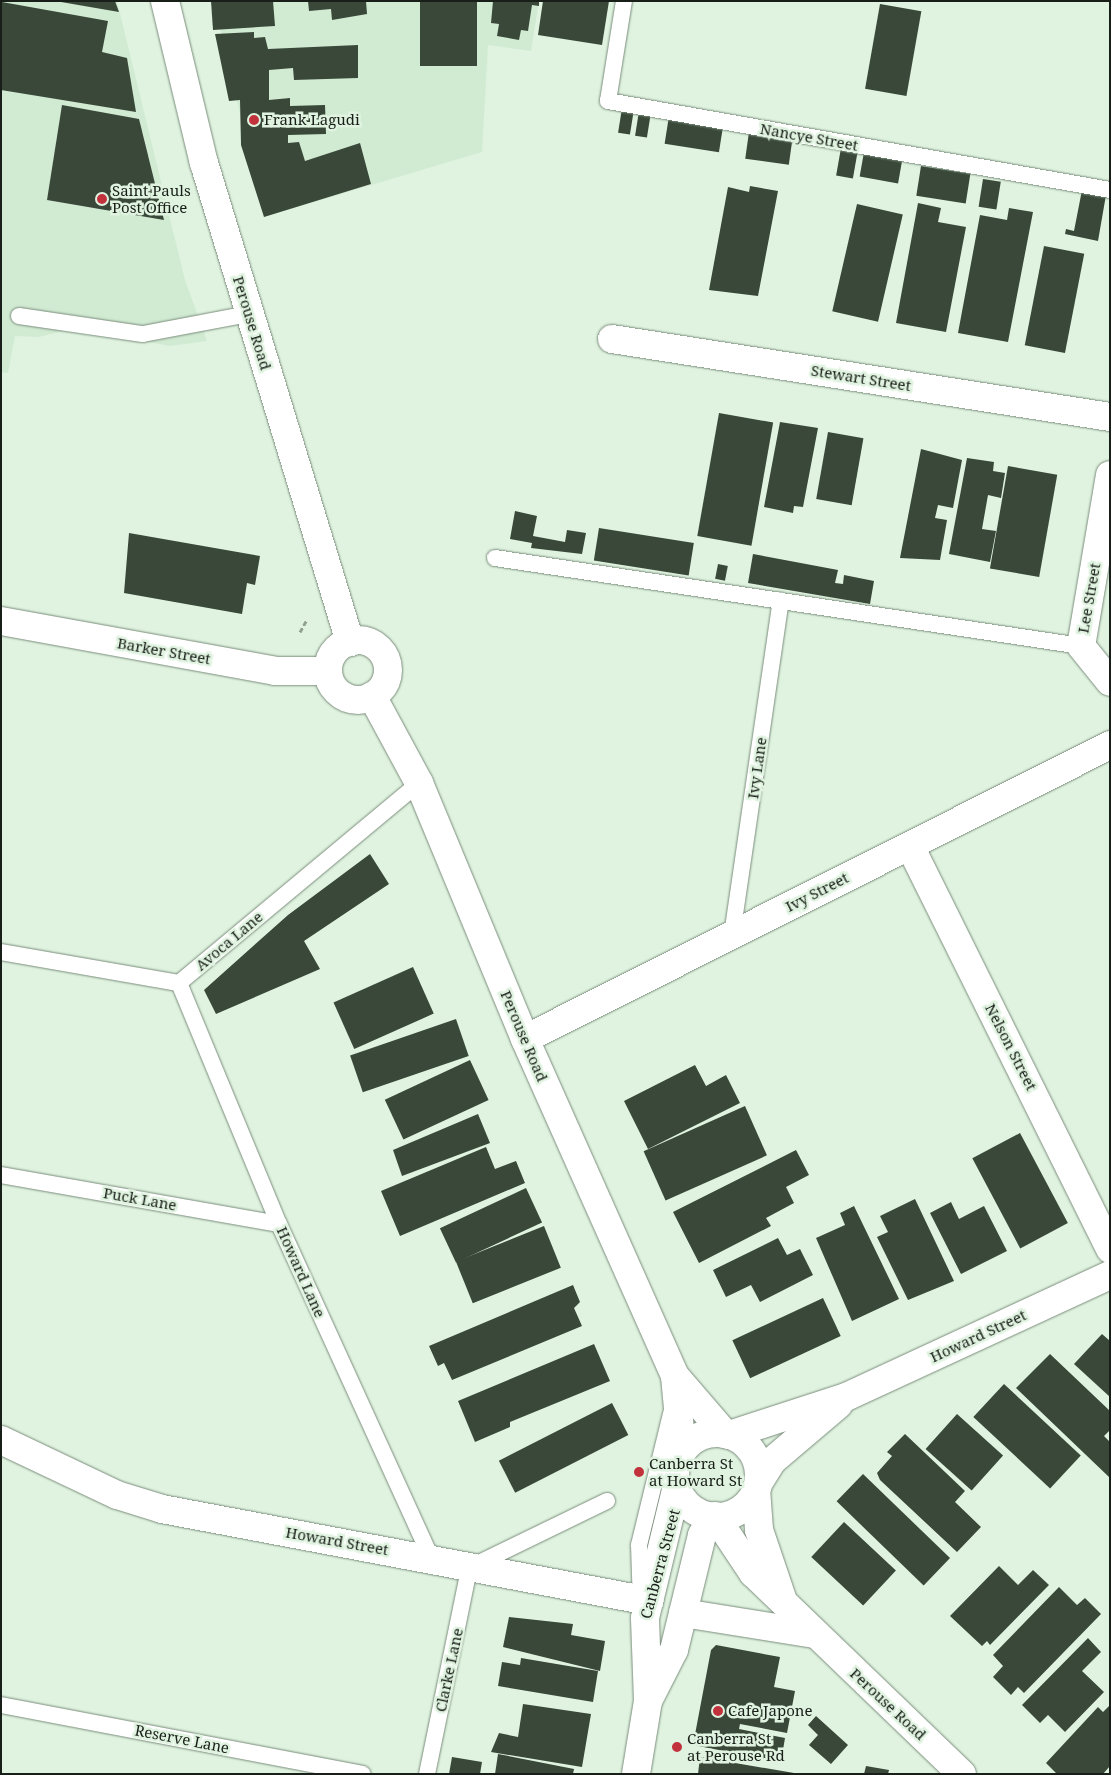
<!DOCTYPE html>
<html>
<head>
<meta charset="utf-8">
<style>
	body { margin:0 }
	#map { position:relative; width:1111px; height:1775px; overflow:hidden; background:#e0f3e0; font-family:"Noto Serif",serif }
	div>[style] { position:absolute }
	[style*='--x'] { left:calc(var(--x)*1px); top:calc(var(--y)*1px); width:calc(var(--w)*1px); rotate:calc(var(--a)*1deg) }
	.built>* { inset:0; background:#d1ead2 }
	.building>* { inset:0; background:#394839; transform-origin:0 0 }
	.path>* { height:3px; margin-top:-1.5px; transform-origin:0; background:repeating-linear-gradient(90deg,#92a092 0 5px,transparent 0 7.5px) }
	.roads { filter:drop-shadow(0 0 1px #7a8c7b) drop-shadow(0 0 1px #7a8c7b) }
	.service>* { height:16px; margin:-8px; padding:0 8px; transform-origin:8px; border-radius:8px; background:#fff }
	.minor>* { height:28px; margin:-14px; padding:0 14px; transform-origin:14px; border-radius:14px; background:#fff }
	.tertiary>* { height:28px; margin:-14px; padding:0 14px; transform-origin:14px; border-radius:14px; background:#fff }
	.tertiary>.ring { margin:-14px; padding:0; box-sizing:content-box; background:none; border:28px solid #fff; border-radius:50% }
	.dots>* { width:14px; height:14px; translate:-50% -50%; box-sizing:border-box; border:2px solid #e0f3e0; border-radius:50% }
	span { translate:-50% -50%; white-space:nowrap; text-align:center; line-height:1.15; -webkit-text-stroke:5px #e0f3e0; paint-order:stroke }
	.poi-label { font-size:15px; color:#181e18 }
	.left { translate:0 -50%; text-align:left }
	.street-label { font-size:15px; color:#181e18 }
	.frame { position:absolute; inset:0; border:2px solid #181e18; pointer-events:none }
</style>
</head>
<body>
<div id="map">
	<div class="built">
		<i style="clip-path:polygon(1px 1px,117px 1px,185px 280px,207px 341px,170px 346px,75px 328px,39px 337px,15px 336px,8px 373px,1px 372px)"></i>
		<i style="clip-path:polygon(214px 1px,539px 1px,531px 51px,488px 45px,482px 152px,264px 217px)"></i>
	</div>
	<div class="building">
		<i style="clip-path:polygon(61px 1px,115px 1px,119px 12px,61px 2px)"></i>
		<i style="clip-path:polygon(211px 1px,273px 1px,275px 26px,213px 30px)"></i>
		<i style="clip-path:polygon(308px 1px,366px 1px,367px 14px,332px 20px,331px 9px,309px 11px)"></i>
		<i style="left:420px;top:1px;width:57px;height:65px"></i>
		<i style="clip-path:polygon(493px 1px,539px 1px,539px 6px,532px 5px,528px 31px,521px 30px,519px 40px,497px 36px,499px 24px,491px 23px)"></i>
		<i style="clip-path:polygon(543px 1px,609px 1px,602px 45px,538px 35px)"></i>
		<i style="clip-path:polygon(2px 2px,108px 21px,102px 52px,127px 58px,136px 112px,1px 90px)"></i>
		<i style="left:880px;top:4px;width:42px;height:86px;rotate:10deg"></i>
		<i style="clip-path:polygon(254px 32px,254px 38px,265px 37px,268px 49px,358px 45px,358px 78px,294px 80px,293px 68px,269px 70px,269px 100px,290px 98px,290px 106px,325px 105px,326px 134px,288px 135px,288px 143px,299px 142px,305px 161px,360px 143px,371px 184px,264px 217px,241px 145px,240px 100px,229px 101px,215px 34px)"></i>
		<i style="clip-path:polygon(62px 105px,139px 119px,164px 220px,47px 200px)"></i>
		<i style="left:622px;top:108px;width:12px;height:25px;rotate:9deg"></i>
		<i style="left:639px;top:111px;width:12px;height:25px;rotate:9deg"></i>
		<i style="left:669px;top:116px;width:55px;height:28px;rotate:9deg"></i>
		<i style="left:749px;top:132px;width:44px;height:27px;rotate:8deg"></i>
		<i style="left:841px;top:148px;width:17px;height:28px;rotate:10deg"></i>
		<i style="left:864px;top:152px;width:39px;height:25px;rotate:10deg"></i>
		<i style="left:921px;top:166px;width:50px;height:30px;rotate:9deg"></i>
		<i style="left:983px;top:179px;width:18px;height:28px;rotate:9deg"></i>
		<i style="clip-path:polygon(750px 186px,778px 191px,758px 296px,709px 290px,728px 187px,749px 192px)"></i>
		<i style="clip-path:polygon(1082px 190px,1106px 195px,1098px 241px,1065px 234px,1066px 229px,1074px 231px)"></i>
		<i style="clip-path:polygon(918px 203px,941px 208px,938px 222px,966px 227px,946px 332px,896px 323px)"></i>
		<i style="left:857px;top:204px;width:47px;height:110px;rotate:13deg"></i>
		<i style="clip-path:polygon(1009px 208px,1033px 212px,1008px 342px,958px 333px,980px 215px,1007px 220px)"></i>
		<i style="left:1044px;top:246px;width:41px;height:101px;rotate:11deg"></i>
		<i style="left:719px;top:413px;width:55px;height:125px;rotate:10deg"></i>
		<i style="clip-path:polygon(780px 422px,818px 428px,803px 507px,794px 506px,793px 513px,764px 507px)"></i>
		<i style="left:828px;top:432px;width:36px;height:68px;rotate:10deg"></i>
		<i style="clip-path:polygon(921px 449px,962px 460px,953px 508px,938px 505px,935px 518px,947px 520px,940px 560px,900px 558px)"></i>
		<i style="clip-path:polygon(967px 458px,994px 462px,993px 471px,1005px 473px,1001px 498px,988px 495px,982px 529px,996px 531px,990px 562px,949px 554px)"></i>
		<i style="left:1008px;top:466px;width:50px;height:104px;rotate:10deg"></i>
		<i style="clip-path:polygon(515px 511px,537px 516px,533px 536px,565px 542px,567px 530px,586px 533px,582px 554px,531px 548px,532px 543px,510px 539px)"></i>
		<i style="left:599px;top:528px;width:96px;height:33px;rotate:9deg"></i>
		<i style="clip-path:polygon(129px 533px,260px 556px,255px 585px,247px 583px,242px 614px,124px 593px)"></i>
		<i style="clip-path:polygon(753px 554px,838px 570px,835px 583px,843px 584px,844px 575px,874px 581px,870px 604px,748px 583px)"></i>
		<i style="left:718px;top:564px;width:10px;height:15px;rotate:11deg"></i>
		<i style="clip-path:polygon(370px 854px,389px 884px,304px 941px,320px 969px,216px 1014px,204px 990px,288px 915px)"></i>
		<i style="left:413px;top:967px;width:51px;height:87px;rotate:66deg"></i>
		<i style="left:456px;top:1019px;width:39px;height:112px;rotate:71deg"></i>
		<i style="left:470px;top:1060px;width:44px;height:94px;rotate:65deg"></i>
		<i style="clip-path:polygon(695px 1065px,706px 1086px,726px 1075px,740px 1103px,648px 1149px,624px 1101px)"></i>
		<i style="left:745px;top:1106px;width:54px;height:111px;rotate:66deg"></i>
		<i style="clip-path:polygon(478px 1114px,490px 1143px,402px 1176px,393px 1150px)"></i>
		<i style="left:1020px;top:1133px;width:102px;height:54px;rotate:62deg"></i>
		<i style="clip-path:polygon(486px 1147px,495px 1169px,516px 1161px,525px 1183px,400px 1236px,381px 1191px)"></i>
		<i style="clip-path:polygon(796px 1150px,809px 1175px,786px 1187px,794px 1203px,766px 1218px,771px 1226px,699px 1263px,673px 1212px)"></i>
		<i style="left:526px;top:1188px;width:38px;height:95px;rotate:65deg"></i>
		<i style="clip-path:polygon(915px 1199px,954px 1281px,908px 1300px,877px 1237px,888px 1232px,880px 1216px)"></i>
		<i style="clip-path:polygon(951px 1202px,959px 1219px,984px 1206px,1007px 1251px,961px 1274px,930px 1213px)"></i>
		<i style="clip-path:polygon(854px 1206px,899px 1299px,852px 1321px,816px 1238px,845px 1225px,840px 1213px)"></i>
		<i style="left:544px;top:1226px;width:45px;height:95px;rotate:68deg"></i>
		<i style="clip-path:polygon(778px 1238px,787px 1255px,800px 1249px,813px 1275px,760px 1302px,751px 1285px,726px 1297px,713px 1270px)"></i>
		<i style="clip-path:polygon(573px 1285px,580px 1302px,574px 1308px,582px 1326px,452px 1380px,444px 1363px,438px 1366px,429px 1346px)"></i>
		<i style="left:823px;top:1298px;width:42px;height:100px;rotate:65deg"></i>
		<i style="clip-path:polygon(1102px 1334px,1110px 1341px,1110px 1397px,1074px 1364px)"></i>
		<i style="clip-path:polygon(594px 1344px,610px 1381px,510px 1422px,510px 1427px,475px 1442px,458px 1401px)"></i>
		<i style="clip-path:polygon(1050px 1354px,1110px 1411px,1110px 1430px,1104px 1436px,1110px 1442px,1109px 1477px,1016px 1388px)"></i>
		<i style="left:1004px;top:1384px;width:105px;height:45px;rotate:43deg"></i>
		<i style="left:612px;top:1403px;width:36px;height:127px;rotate:63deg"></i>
		<i style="left:957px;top:1414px;width:62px;height:47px;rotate:42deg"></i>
		<i style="clip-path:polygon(905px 1434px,965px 1491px,955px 1502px,981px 1527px,957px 1552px,880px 1480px,877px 1473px,892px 1456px,887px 1452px)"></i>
		<i style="left:863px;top:1474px;width:121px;height:38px;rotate:44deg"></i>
		<i style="left:844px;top:1522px;width:71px;height:48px;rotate:43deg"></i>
		<i style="clip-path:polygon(999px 1566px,1018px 1585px,1033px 1570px,1049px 1585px,990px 1645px,987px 1641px,982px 1646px,950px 1616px)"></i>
		<i style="clip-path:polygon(1059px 1587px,1077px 1605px,1085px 1598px,1101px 1614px,1024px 1693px,1018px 1687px,1011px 1695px,993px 1677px,1003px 1666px,993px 1655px)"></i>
		<i style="clip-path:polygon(509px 1617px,573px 1624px,571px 1635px,605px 1641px,600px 1671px,503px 1647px)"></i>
		<i style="clip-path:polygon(1088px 1638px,1101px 1652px,1082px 1671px,1104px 1692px,1065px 1732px,1048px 1715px,1040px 1723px,1022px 1705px)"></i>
		<i style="clip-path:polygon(716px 1645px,780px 1657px,774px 1687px,795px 1691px,787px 1733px,740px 1724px,739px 1729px,785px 1738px,781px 1762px,693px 1745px,711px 1650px)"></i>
		<i style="clip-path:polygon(521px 1658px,598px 1671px,593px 1702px,498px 1686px,502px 1662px,520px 1665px)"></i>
		<i style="clip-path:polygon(523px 1704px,591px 1714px,582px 1767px,491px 1752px,499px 1733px,518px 1737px)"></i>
		<i style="clip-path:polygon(1110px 1705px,1110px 1766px,1103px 1774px,1057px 1774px,1046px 1763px,1098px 1707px,1103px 1712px)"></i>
		<i style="clip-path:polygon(816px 1716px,848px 1745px,831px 1764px,809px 1745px,818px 1735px,808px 1725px)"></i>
		<i style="clip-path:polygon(498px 1754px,574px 1769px,573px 1774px,495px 1774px)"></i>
		<i style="clip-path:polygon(452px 1757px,482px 1762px,480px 1774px,449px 1774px)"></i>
		<i style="clip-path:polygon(700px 1757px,794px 1773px,794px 1774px,698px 1774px)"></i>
		<i style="clip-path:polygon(866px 1766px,889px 1770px,888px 1774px,864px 1774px)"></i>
	</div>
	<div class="path">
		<i style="--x:300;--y:632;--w:13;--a:-61"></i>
	</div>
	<div class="roads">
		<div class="service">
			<i style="--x:624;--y:1;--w:101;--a:99.1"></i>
			<i style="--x:608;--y:101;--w:510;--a:10.05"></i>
			<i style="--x:19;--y:316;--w:125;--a:8.3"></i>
			<i style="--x:143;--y:334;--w:108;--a:-10.7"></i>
			<i style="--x:495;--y:558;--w:593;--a:8.54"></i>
			<i style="--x:732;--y:935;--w:338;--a:-81.7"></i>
			<i style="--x:1;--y:952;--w:181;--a:9.9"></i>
			<i style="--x:179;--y:983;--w:312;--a:-39.8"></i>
			<i style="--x:179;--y:983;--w:261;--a:67.5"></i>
			<i style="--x:279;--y:1224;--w:366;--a:65.5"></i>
			<i style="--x:1;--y:1175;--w:282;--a:10"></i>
			<i style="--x:473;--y:1566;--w:149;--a:-25.9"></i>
			<i style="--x:641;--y:1605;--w:60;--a:-91.9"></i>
			<i style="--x:639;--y:1545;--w:135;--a:-76.3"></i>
			<i style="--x:1;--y:1705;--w:368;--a:10.8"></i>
			<i style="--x:427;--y:1774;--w:213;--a:-78.4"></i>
		</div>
		<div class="minor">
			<i style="--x:612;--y:339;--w:504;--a:8.9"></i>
			<i style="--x:1110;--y:475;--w:173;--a:99.6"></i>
			<i style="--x:1081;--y:646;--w:46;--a:51.1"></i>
			<i style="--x:910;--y:846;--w:450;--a:63.6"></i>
			<i style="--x:525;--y:1039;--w:655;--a:-26.68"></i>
			<i style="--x:1;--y:1440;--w:128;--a:25.4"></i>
			<i style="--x:117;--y:1495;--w:47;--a:17.3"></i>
			<i style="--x:162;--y:1509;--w:496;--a:10.7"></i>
			<i style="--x:756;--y:1489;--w:41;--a:85.8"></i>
			<i style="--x:759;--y:1530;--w:72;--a:71.3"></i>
			<i style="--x:715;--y:1516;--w:69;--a:56.3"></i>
			<i style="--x:753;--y:1573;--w:290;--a:43.9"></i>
			<i style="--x:683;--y:1613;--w:133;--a:9.1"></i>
		</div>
		<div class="tertiary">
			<i style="--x:165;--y:1;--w:167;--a:76.5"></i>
			<i style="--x:204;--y:163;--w:501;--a:73.05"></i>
			<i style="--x:1;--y:621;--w:279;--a:10.3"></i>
			<i style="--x:275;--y:671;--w:53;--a:0"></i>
			<i class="ring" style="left:328px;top:640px;width:32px;height:32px"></i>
			<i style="--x:372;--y:696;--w:99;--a:61.6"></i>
			<i style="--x:419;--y:783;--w:277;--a:67.5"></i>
			<i style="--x:525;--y:1039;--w:369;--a:66"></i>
			<i style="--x:675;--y:1376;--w:77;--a:49.2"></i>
			<i style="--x:675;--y:1376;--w:76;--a:84.7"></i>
			<i class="ring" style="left:675px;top:1433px;width:56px;height:56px"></i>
			<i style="--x:729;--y:1435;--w:123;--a:-18"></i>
			<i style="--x:846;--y:1397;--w:291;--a:-24.8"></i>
			<i style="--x:759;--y:1482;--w:25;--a:-58"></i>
			<i style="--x:772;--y:1461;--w:87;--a:-40.3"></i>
			<i style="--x:648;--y:1701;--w:57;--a:-63"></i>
			<i style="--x:674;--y:1650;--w:118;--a:-76.3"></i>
			<i style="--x:702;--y:1535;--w:21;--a:-62"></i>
			<i style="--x:636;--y:1774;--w:74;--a:-80.7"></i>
			<i style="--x:648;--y:1701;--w:83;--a:-92.1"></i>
			<i style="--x:645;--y:1618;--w:136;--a:-76.4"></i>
		</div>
	</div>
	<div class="dots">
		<i style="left:254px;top:120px;background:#c2323d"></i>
		<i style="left:102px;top:199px;background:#c2323d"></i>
		<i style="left:639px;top:1472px;background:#c2323d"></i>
		<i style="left:718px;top:1711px;background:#c2323d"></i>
		<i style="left:677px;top:1747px;background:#c2323d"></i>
	</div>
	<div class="poi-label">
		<span class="left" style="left:264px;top:120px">Frank Lagudi</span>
		<span class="left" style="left:112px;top:199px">Saint Pauls<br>Post Office</span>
		<span class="left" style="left:649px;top:1472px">Canberra St<br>at Howard St</span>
		<span class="left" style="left:728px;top:1711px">Cafe Japone</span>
		<span class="left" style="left:687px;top:1747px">Canberra St<br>at Perouse Rd</span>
	</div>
	<div class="street-label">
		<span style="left:809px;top:137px;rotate:10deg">Nancye Street</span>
		<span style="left:252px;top:323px;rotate:73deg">Perouse Road</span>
		<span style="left:861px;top:378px;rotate:9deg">Stewart Street</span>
		<span style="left:1089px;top:598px;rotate:-80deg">Lee Street</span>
		<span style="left:164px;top:651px;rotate:10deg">Barker Street</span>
		<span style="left:757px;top:768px;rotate:-82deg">Ivy Lane</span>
		<span style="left:817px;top:892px;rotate:-27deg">Ivy Street</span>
		<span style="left:229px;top:941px;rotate:-40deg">Avoca Lane</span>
		<span style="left:524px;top:1036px;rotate:67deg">Perouse Road</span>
		<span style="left:1011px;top:1047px;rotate:63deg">Nelson Street</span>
		<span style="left:140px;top:1199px;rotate:10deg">Puck Lane</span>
		<span style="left:301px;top:1272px;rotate:66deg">Howard Lane</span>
		<span style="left:978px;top:1336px;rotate:-25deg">Howard Street</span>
		<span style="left:337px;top:1541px;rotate:10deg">Howard Street</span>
		<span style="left:660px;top:1564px;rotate:-75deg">Canberra Street</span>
		<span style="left:449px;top:1670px;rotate:-78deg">Clarke Lane</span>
		<span style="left:888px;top:1704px;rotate:43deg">Perouse Road</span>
		<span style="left:182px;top:1739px;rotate:11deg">Reserve Lane</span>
	</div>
	<div class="frame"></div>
</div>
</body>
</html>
